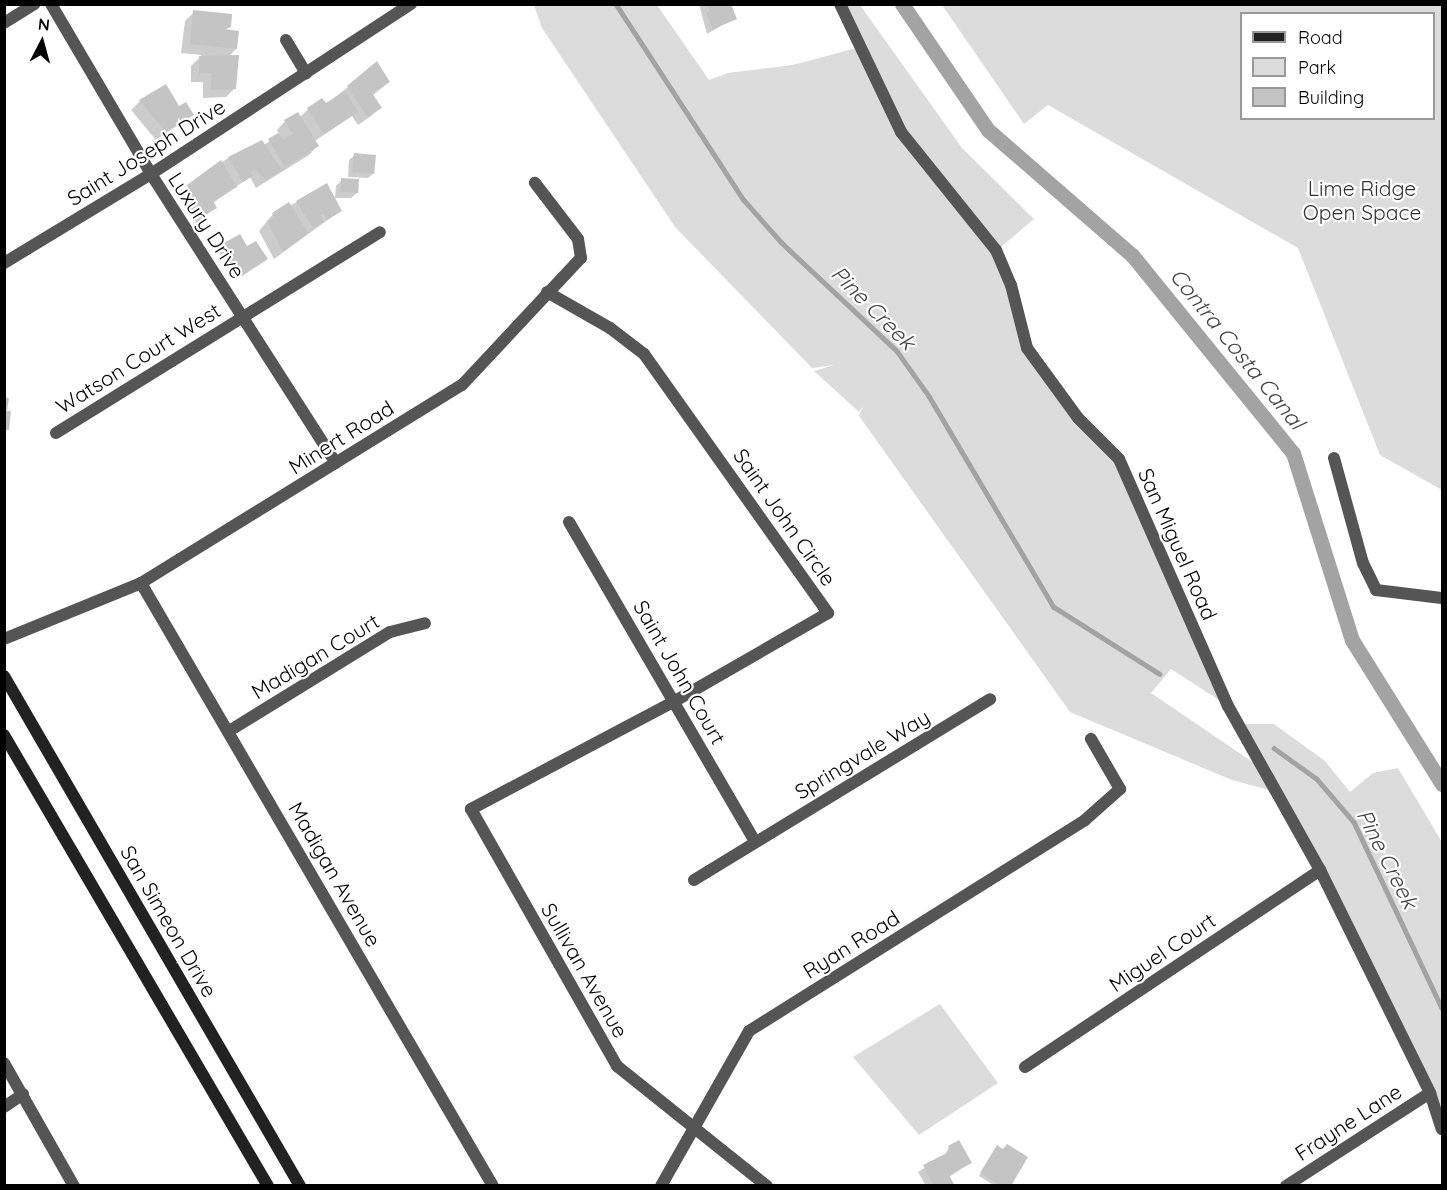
<!DOCTYPE html>
<html>
<head>
<meta charset="utf-8">
<style>
	body { margin:0 }
	#map { position:relative; width:1447px; height:1190px; overflow:hidden; background:#fff; font-family:Quicksand,sans-serif }
	div>[style] { position:absolute }
	[style*='--x'] { left:calc(var(--x)*1px); top:calc(var(--y)*1px); width:calc(var(--w)*1px); rotate:calc(var(--a)*1deg) }
	.green>* { inset:0; background:#dcdcdc }
	.shadow>* { inset:0; background:#0003 }
	.stream>* { height:4.5px; margin:-2.25px; padding:0 2.25px; transform-origin:2.25px; border-radius:2.25px; background:#a3a3a3 }
	.canal>* { height:15px; margin:-7.5px; padding:0 7.5px; transform-origin:7.5px; border-radius:7.5px; background:#a3a3a3 }
	.building>* { inset:0; background:#c4c4c4; transform-origin:0 0 }
	.street>* { height:12px; margin:-6px; padding:0 6px; transform-origin:6px; border-radius:6px; background:#555 }
	.secondary>* { height:12px; margin:-6px; padding:0 6px; transform-origin:6px; border-radius:6px; background:#222 }
	span { translate:-50% -50%; white-space:nowrap; text-align:center; line-height:1.15; -webkit-text-stroke:4.5px #fff; paint-order:stroke }
	.street-label { font-size:21px; color:#000 }
	.park-label { font-size:21px; color:#333 }
	.water-label { font-size:22px; color:#444; font-style:italic }
	.frame { position:absolute; inset:0; border:6px solid #000; pointer-events:none }
	.legend { position:absolute; left:1240px; top:12px; width:195px; height:108px; box-sizing:border-box; background:#fff; border:2px solid #999; margin:0; padding:8px 10px; list-style:none; font-size:18px; color:#000 }
	.legend li { display:flex; align-items:center; gap:12px; height:30px }
	.legend b { width:30px; border:2px solid #999 }
	.north { position:absolute; left:12px; top:12px; width:60px; height:60px; -webkit-text-stroke:4px #fff; paint-order:stroke; rotate:6deg; font-size:16px; font-weight:700; line-height:24px; text-align:center; color:#000 }
	.north::after { content:''; display:block; margin:auto; width:21px; height:27px; background:#000; clip-path:polygon(50% 0,100% 100%,50% 72%,0 100%) }
</style>
</head>
<body>
<div id="map">
	<div class="green">
		<i style="clip-path:polygon(534px 5px,657px 5px,709px 80px,728px 73px,793px 65px,860px 47px,840px 5px,860px 5px,962px 148px,1034px 219px,996px 251px,1031px 354px,1119px 459px,1228px 706px,1171px 669px,1151px 693px,1260px 767px,1237px 724px,1274px 724px,1325px 761px,1350px 792px,1373px 773px,1398px 768px,1442px 842px,1442px 1129px,1430px 1093px,1273px 791px,1232px 780px,1070px 712px,859px 416px,863px 406px,859px 412px,814px 371px,834px 365px,812px 368px,675px 227px,542px 28px)"></i>
		<i style="clip-path:polygon(evenodd,942px 5px,1442px 5px,1442px 490px,1380px 455px,1298px 248px,1048px 105px,1024px 124px,942px 5px,1242px 14px,1434px 14px,1434px 118px,1242px 118px,1242px 14px)"></i>
		<i style="clip-path:polygon(940px 1004px,998px 1083px,919px 1135px,853px 1057px)"></i>
	</div>
	<div class="shadow">
		<i style="clip-path:polygon(699px 4px,729px 4px,735px 18px,707px 34px)"></i>
		<i style="clip-path:polygon(194px 12px,229px 27px,225px 31px,236px 49px,228px 57px,235px 88px,226px 97px,203px 98px,203px 82px,191px 82px,191px 66px,202px 55px,181px 53px,185px 21px)"></i>
		<i style="clip-path:polygon(389px 82px,372px 96px,380px 108px,371px 116px,358px 125px,352px 116px,315px 141px,317px 146px,309px 155px,256px 188px,250px 177px,213px 203px,215px 208px,196px 223px,179px 195px,188px 186px,228px 158px,262px 142px,264px 145px,279px 134px,277px 130px,285px 121px,300px 117px,308px 109px,325px 105px,348px 87px)"></i>
		<i style="clip-path:polygon(140px 101px,179px 109px,192px 115px,156px 140px,131px 110px)"></i>
		<i style="clip-path:polygon(355px 155px,374px 173px,368px 178px,348px 177px,349px 160px)"></i>
		<i style="clip-path:polygon(342px 180px,357px 193px,351px 198px,335px 198px,336px 186px)"></i>
		<i style="clip-path:polygon(297px 202px,340px 211px,274px 259px,259px 231px,273px 214px)"></i>
		<i style="clip-path:polygon(223px 246px,247px 248px,266px 259px,236px 280px,218px 251px)"></i>
		<i style="clip-path:polygon(949px 1147px,970px 1163px,949px 1177px,952px 1186px,926px 1186px,918px 1172px,945px 1155px)"></i>
		<i style="clip-path:polygon(995px 1149px,1009px 1186px,995px 1186px,979px 1176px)"></i>
	</div>
	<div class="stream">
		<i style="--x:616;--y:4;--w:234;--a:56.9"></i>
		<i style="--x:744;--y:200;--w:57;--a:48.5"></i>
		<i style="--x:782;--y:243;--w:158;--a:43.2"></i>
		<i style="--x:897;--y:351;--w:55;--a:54.6"></i>
		<i style="--x:929;--y:396;--w:245;--a:59.4"></i>
		<i style="--x:1054;--y:607;--w:125;--a:32.3"></i>
		<i style="--x:1274;--y:748;--w:53;--a:35.8"></i>
		<i style="--x:1317;--y:779;--w:57;--a:49.3"></i>
		<i style="--x:1354;--y:822;--w:206;--a:64.7"></i>
	</div>
	<div class="canal">
		<i style="--x:902;--y:4;--w:153;--a:55.7"></i>
		<i style="--x:988;--y:130;--w:191;--a:41"></i>
		<i style="--x:1132;--y:255;--w:255;--a:50.9"></i>
		<i style="--x:1293;--y:453;--w:196;--a:72.5"></i>
		<i style="--x:1352;--y:640;--w:170;--a:58"></i>
	</div>
	<div class="building">
		<i style="clip-path:polygon(707px 4px,731px 4px,737px 19px,713px 29px,706px 13px,710px 11px)"></i>
		<i style="clip-path:polygon(193px 10px,232px 14px,231px 27px,224px 29px,239px 31px,237px 49px,190px 44px)"></i>
		<i style="clip-path:polygon(239px 55px,236px 89px,211px 90px,211px 73px,199px 74px,199px 56px)"></i>
		<i style="clip-path:polygon(377px 61px,390px 82px,372px 93px,382px 108px,367px 117px,347px 86px)"></i>
		<i style="clip-path:polygon(166px 84px,179px 106px,186px 102px,194px 115px,166px 132px,139px 100px)"></i>
		<i style="clip-path:polygon(345px 91px,358px 112px,324px 134px,307px 108px,322px 98px,326px 103px)"></i>
		<i style="clip-path:polygon(298px 112px,319px 146px,285px 167px,268px 139px,278px 133px,283px 140px,293px 134px,284px 120px)"></i>
		<i style="clip-path:polygon(262px 140px,282px 170px,266px 180px,255px 169px,250px 172px,253px 176px,243px 182px,228px 157px)"></i>
		<i style="left:354px;top:153px;width:22px;height:19px;rotate:5deg"></i>
		<i style="clip-path:polygon(221px 160px,237px 187px,213px 201px,217px 208px,205px 215px,187px 185px)"></i>
		<i style="left:341px;top:178px;width:18px;height:14px;rotate:3deg"></i>
		<i style="clip-path:polygon(327px 183px,342px 211px,327px 220px,323px 214px,320px 216px,324px 222px,313px 228px,296px 201px)"></i>
		<i style="clip-path:polygon(289px 202px,308px 233px,283px 252px,267px 221px,274px 217px,272px 213px)"></i>
		<i style="clip-path:polygon(240px 234px,247px 246px,256px 241px,268px 259px,242px 276px,222px 244px)"></i>
		<i style="clip-path:polygon(4px 397px,9px 398px,7px 411px,11px 411px,9px 430px,4px 430px)"></i>
		<i style="clip-path:polygon(959px 1140px,972px 1163px,949px 1175px,955px 1186px,934px 1186px,923px 1165px,951px 1151px,948px 1146px)"></i>
		<i style="clip-path:polygon(1007px 1144px,1028px 1157px,1011px 1186px,1001px 1186px,980px 1173px,997px 1145px,1003px 1149px)"></i>
	</div>
	<div class="street">
		<i style="--x:51;--y:4;--w:197;--a:59.5"></i>
		<i style="--x:151;--y:174;--w:343;--a:57.4"></i>
		<i style="--x:840;--y:4;--w:142;--a:64.5"></i>
		<i style="--x:901;--y:132;--w:151;--a:51.2"></i>
		<i style="--x:996;--y:250;--w:38;--a:67"></i>
		<i style="--x:1011;--y:285;--w:65;--a:75.7"></i>
		<i style="--x:1027;--y:348;--w:87;--a:53.9"></i>
		<i style="--x:1078;--y:418;--w:58;--a:45"></i>
		<i style="--x:1119;--y:459;--w:270;--a:66.2"></i>
		<i style="--x:1228;--y:706;--w:188;--a:60.7"></i>
		<i style="--x:1320;--y:870;--w:249;--a:63.7"></i>
		<i style="--x:1430;--y:1093;--w:38;--a:72"></i>
		<i style="--x:4;--y:23;--w:36;--a:-32"></i>
		<i style="--x:286;--y:40;--w:39;--a:59"></i>
		<i style="--x:4;--y:263;--w:172;--a:-31.2"></i>
		<i style="--x:151;--y:174;--w:311;--a:-33.2"></i>
		<i style="--x:547;--y:292;--w:73;--a:29.7"></i>
		<i style="--x:610;--y:328;--w:43;--a:37.4"></i>
		<i style="--x:644;--y:354;--w:318;--a:54.6"></i>
		<i style="--x:828;--y:613;--w:177;--a:150.1"></i>
		<i style="--x:675;--y:701;--w:231;--a:152.1"></i>
		<i style="--x:471;--y:809;--w:296;--a:60.4"></i>
		<i style="--x:617;--y:1066;--w:192;--a:38.7"></i>
		<i style="--x:56;--y:433;--w:381;--a:-31.8"></i>
		<i style="--x:1334;--y:458;--w:109;--a:74.6"></i>
		<i style="--x:1363;--y:563;--w:30;--a:64"></i>
		<i style="--x:1376;--y:590;--w:66;--a:6.9"></i>
		<i style="--x:569;--y:522;--w:370;--a:59.8"></i>
		<i style="--x:141;--y:583;--w:698;--a:59.73"></i>
		<i style="--x:4;--y:639;--w:148;--a:-22.2"></i>
		<i style="--x:141;--y:583;--w:377;--a:-31.7"></i>
		<i style="--x:462;--y:385;--w:174;--a:-46.9"></i>
		<i style="--x:581;--y:258;--w:19;--a:-99"></i>
		<i style="--x:578;--y:239;--w:71;--a:-127.5"></i>
		<i style="--x:229;--y:731;--w:189;--a:-31.6"></i>
		<i style="--x:390;--y:632;--w:36;--a:-14"></i>
		<i style="--x:694;--y:880;--w:347;--a:-31.4"></i>
		<i style="--x:4;--y:1063;--w:142;--a:60.4"></i>
		<i style="--x:1025;--y:1067;--w:355;--a:-33.7"></i>
		<i style="--x:4;--y:1107;--w:23;--a:-34"></i>
		<i style="--x:661;--y:1186;--w:178;--a:-60.4"></i>
		<i style="--x:749;--y:1031;--w:397;--a:-32.1"></i>
		<i style="--x:1085;--y:820;--w:47;--a:-41.5"></i>
		<i style="--x:1120;--y:789;--w:58;--a:-120.1"></i>
		<i style="--x:1286;--y:1186;--w:171;--a:-32.9"></i>
	</div>
	<div class="secondary">
		<i style="--x:4;--y:676;--w:590;--a:59.87"></i>
		<i style="--x:4;--y:735;--w:523;--a:59.66"></i>
	</div>
	<div class="street-label">
		<span style="left:146px;top:152px;rotate:-32deg">Saint Joseph Drive</span>
		<span style="left:207px;top:225px;rotate:57deg">Luxury Drive</span>
		<span style="left:138px;top:358px;rotate:-32deg">Watson Court West</span>
		<span style="left:341px;top:437px;rotate:-32deg">Minert Road</span>
		<span style="left:785px;top:517px;rotate:55deg">Saint John Circle</span>
		<span style="left:1178px;top:544px;rotate:66deg">San Miguel Road</span>
		<span style="left:315px;top:656px;rotate:-31deg">Madigan Court</span>
		<span style="left:680px;top:672px;rotate:60deg">Saint John Court</span>
		<span style="left:862px;top:754px;rotate:-31deg">Springvale Way</span>
		<span style="left:335px;top:874px;rotate:60deg">Madigan Avenue</span>
		<span style="left:169px;top:921px;rotate:60deg">San Simeon Drive</span>
		<span style="left:851px;top:944px;rotate:-32deg">Ryan Road</span>
		<span style="left:1162px;top:952px;rotate:-34deg">Miguel Court</span>
		<span style="left:585px;top:970px;rotate:60deg">Sullivan Avenue</span>
		<span style="left:1348px;top:1122px;rotate:-33deg">Frayne Lane</span>
	</div>
	<div class="park-label">
		<span style="left:1362px;top:200px">Lime Ridge<br>Open Space</span>
	</div>
	<div class="water-label">
		<span style="left:873px;top:308px;rotate:45deg">Pine Creek</span>
		<span style="left:1237px;top:349px;rotate:51deg">Contra Costa Canal</span>
		<span style="left:1387px;top:859px;rotate:63deg">Pine Creek</span>
	</div>
	<div class="frame"></div>
	<ul class="legend">
	<li><b style="height:8px;background:#222"></b>Road</li>
	<li><b style="height:16px;background:#dcdcdc"></b>Park</li>
	<li><b style="height:16px;background:#c4c4c4"></b>Building</li>
	</ul>
	<div class="north">N</div>
</div>
</body>
</html>
